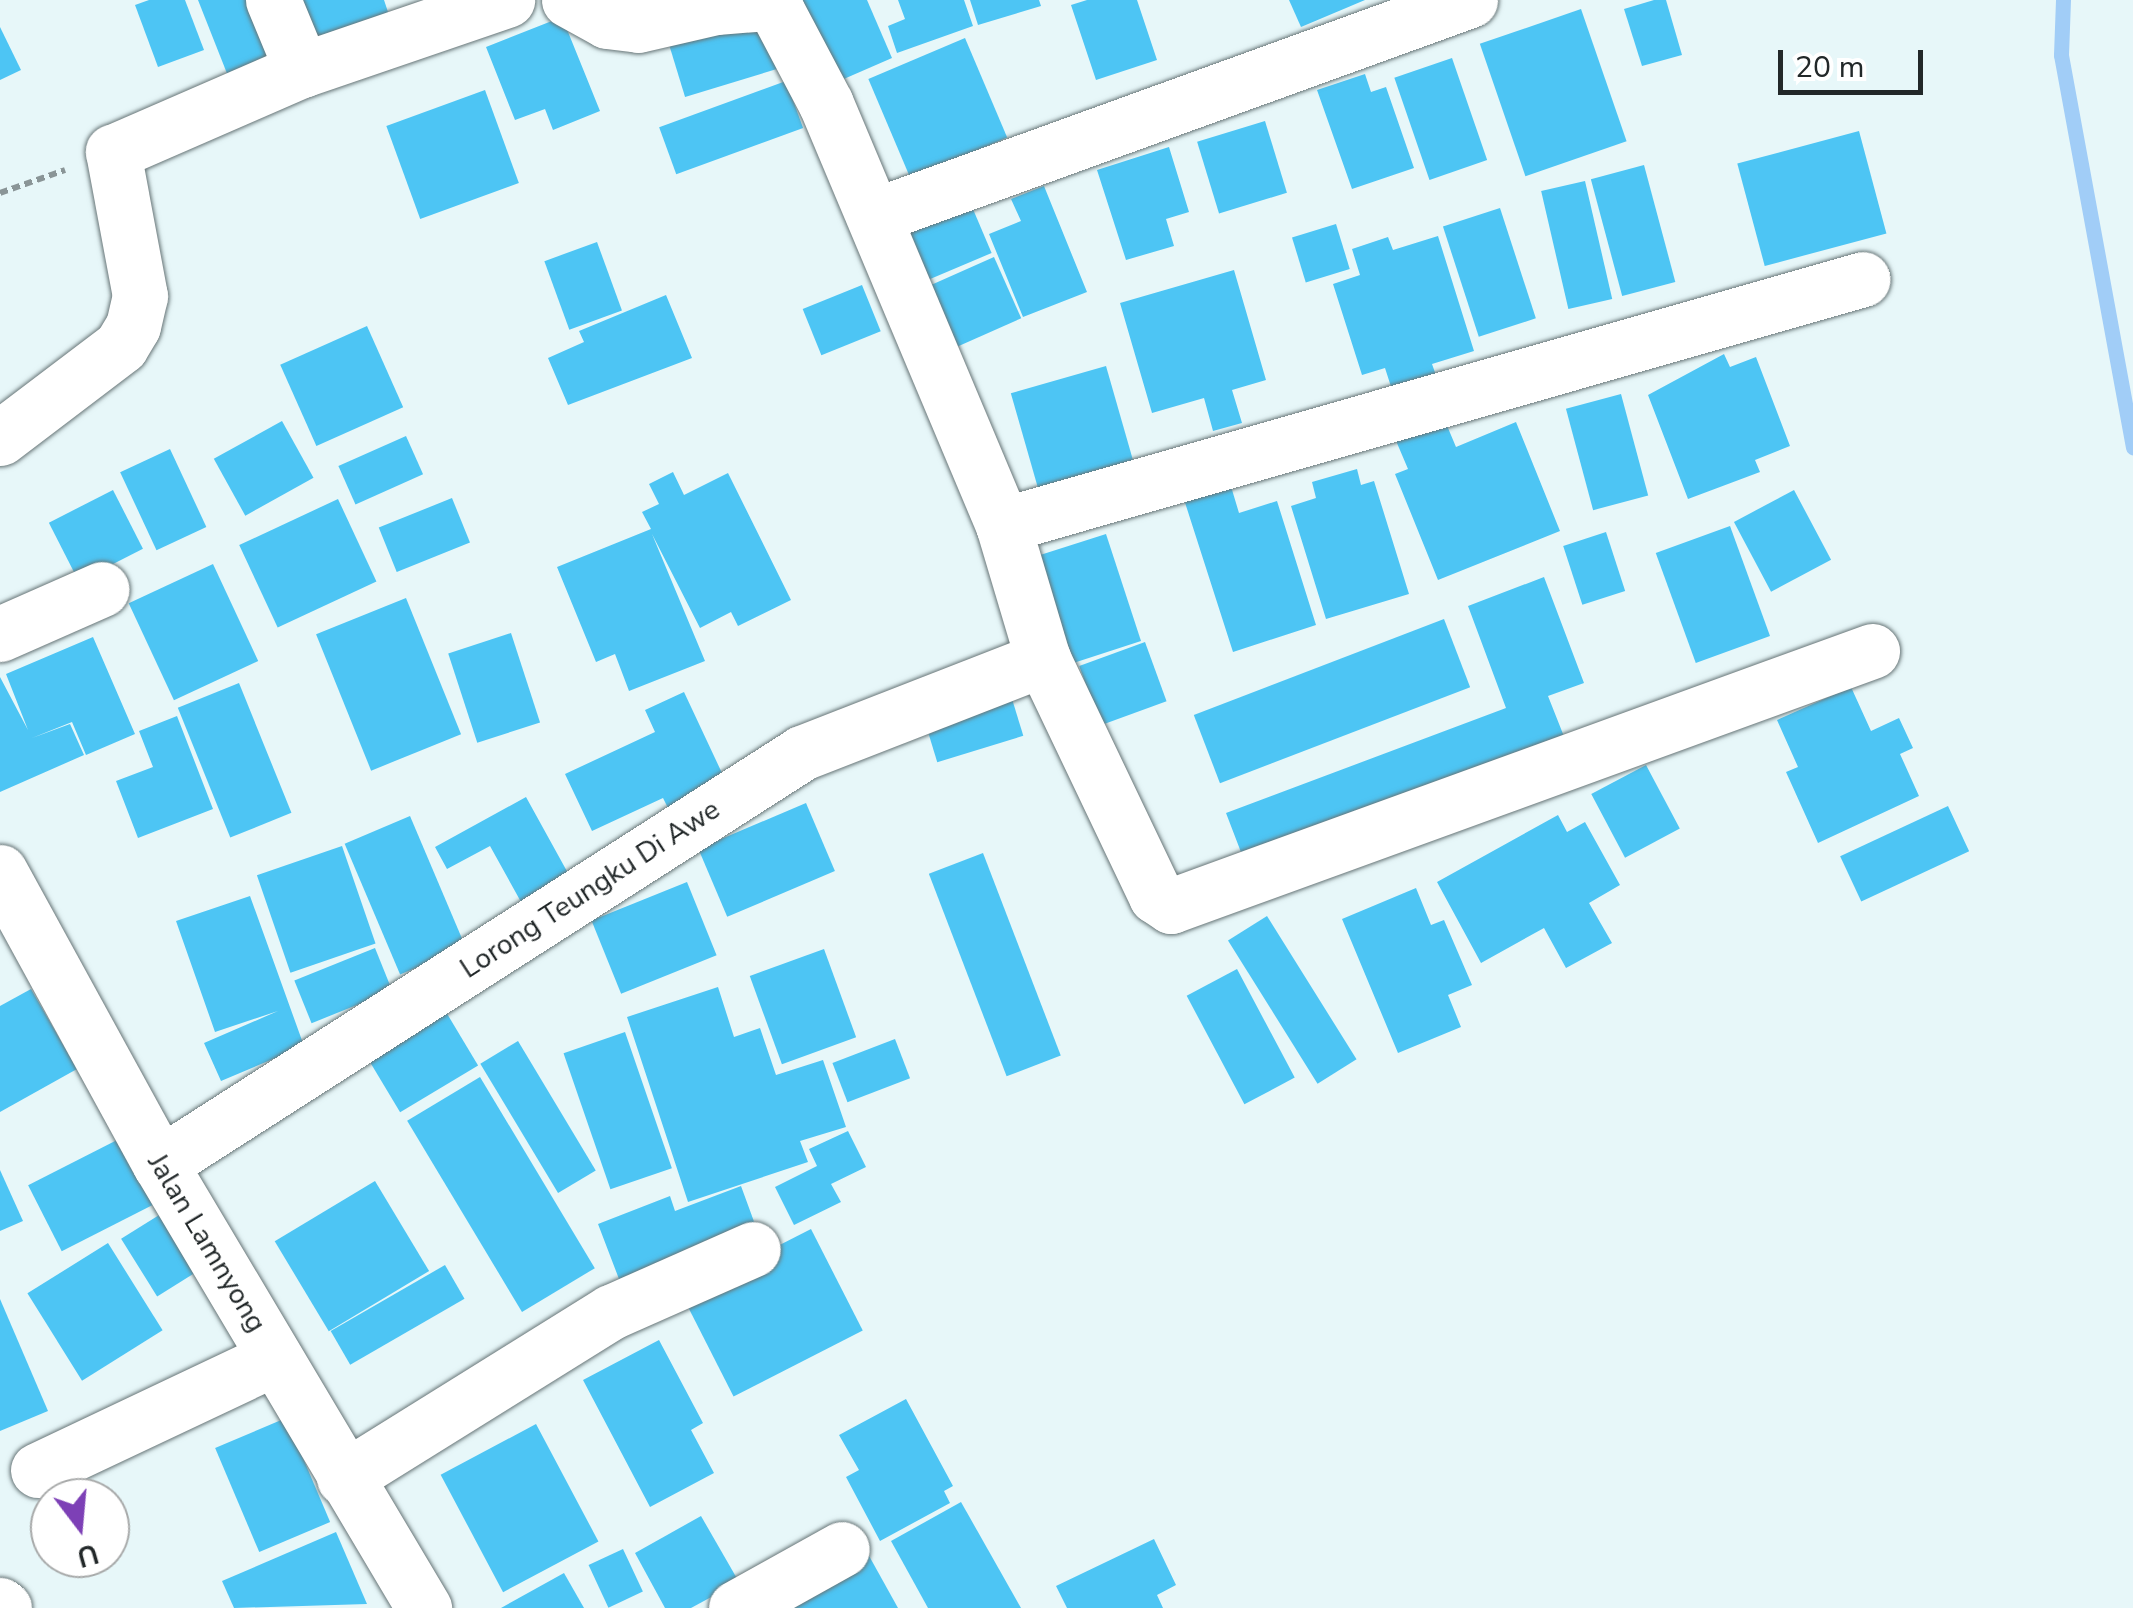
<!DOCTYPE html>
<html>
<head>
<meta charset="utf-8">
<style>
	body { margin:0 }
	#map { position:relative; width:2133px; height:1608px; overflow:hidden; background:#e7f7f9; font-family:"Nunito Sans",sans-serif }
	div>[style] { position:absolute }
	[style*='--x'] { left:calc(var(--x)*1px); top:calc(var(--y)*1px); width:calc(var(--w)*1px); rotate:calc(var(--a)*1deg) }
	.stream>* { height:15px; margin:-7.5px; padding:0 7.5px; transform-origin:7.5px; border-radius:7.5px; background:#a1cdf7 }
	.building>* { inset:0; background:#4dc5f4; transform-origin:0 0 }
	.path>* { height:6px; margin-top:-3px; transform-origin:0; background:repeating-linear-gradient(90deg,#8a9597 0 8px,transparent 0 13px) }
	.roads { filter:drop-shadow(0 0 2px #677577) drop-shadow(0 0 2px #677577) }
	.street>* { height:55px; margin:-27.5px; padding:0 27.5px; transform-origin:27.5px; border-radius:27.5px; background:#fff }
	.secondary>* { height:55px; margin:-27.5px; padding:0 27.5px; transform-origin:27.5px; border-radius:27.5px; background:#fff }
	span { translate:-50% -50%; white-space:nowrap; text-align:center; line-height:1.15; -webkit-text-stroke:8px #fff; paint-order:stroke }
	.street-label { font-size:28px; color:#222829 }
	.north { position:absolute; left:30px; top:1478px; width:100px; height:100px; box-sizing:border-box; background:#fff; border:2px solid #a7a9a9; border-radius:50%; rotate:164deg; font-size:28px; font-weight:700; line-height:40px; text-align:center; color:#222829 }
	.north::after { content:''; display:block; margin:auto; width:35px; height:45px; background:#7d40b6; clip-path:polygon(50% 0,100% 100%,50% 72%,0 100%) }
	.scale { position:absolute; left:1778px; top:50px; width:145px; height:45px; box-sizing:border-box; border:5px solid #222829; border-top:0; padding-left:12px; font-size:30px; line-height:35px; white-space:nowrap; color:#222829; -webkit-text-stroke:8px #fff; paint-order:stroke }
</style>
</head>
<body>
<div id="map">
	<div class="stream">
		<i style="--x:2063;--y:0;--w:55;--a:92.1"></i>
		<i style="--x:2061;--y:55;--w:399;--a:79.6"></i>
	</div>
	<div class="building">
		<i style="clip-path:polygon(149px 0,185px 0,204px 50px,158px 67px,135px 5px)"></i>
		<i style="clip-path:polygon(198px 0,258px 0,280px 55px,228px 76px)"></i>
		<i style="clip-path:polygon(303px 0,384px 0,391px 21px,318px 46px)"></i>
		<i style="clip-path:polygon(793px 0,867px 0,892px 58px,830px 85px)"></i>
		<i style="clip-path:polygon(898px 0,964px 0,973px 26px,897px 53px,888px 26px,905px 19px)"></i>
		<i style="clip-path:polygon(970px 0,1039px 0,1041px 6px,978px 25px)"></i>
		<i style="clip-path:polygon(1087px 0,1137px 0,1157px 60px,1096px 80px,1071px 5px)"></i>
		<i style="clip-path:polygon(1289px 0,1365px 0,1301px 27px)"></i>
		<i style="clip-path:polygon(1654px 0,1666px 0,1682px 55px,1642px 66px,1624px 9px)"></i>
		<i style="left:1581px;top:9px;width:140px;height:107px;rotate:71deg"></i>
		<i style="left:765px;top:13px;width:57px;height:101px;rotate:73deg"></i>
		<i style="clip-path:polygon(562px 17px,600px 111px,553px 130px,545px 109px,515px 120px,486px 47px)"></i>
		<i style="clip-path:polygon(0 27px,21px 70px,0 80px)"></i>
		<i style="left:965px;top:38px;width:108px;height:105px;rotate:67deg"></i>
		<i style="left:1452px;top:58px;width:108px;height:61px;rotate:71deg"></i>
		<i style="clip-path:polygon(1365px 74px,1371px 92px,1386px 87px,1414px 168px,1352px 189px,1317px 90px)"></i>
		<i style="left:786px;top:81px;width:50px;height:135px;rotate:70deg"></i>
		<i style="left:485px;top:90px;width:99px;height:105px;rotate:70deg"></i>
		<i style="left:1265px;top:121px;width:75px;height:71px;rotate:73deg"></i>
		<i style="left:1859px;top:131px;width:106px;height:126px;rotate:75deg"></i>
		<i style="clip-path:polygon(1169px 147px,1189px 212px,1166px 219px,1174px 246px,1126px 260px,1097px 170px)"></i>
		<i style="left:1644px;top:165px;width:121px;height:55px;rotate:75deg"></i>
		<i style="left:1585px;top:181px;width:121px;height:45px;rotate:77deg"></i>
		<i style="clip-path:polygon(1044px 186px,1087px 292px,1023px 317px,989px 234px,1021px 221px,1011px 199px)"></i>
		<i style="left:967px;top:195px;width:63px;height:68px;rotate:67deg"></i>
		<i style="left:1500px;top:208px;width:116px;height:60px;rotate:72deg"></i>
		<i style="left:1336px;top:224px;width:47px;height:46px;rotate:73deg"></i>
		<i style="clip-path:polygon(1438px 236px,1474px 351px,1432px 364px,1438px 381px,1394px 396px,1385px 368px,1362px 375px,1333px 284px,1360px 275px,1352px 249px,1388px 237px,1393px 250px)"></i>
		<i style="left:597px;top:242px;width:73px;height:56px;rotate:70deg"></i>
		<i style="left:994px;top:257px;width:67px;height:77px;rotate:66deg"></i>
		<i style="clip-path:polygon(1234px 270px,1266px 380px,1232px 390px,1242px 423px,1213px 431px,1204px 398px,1152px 413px,1120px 303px)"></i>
		<i style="left:862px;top:285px;width:50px;height:64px;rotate:68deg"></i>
		<i style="clip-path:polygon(666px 295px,692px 358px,568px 405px,548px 358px,584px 342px,579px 331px)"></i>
		<i style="left:367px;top:326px;width:89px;height:95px;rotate:66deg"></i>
		<i style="clip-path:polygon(1724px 354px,1730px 367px,1756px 357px,1790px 446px,1755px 460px,1760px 472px,1688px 499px,1648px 395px)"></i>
		<i style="left:1106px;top:366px;width:99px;height:99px;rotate:74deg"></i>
		<i style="left:1621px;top:394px;width:105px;height:57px;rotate:75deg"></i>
		<i style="clip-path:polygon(1440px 409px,1456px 447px,1516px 422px,1560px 531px,1438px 580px,1395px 474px,1408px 469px,1391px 429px)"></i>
		<i style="left:282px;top:421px;width:65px;height:78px;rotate:61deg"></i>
		<i style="left:406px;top:436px;width:42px;height:74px;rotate:66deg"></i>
		<i style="left:170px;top:449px;width:86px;height:55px;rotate:65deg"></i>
		<i style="clip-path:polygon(1357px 469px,1361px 485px,1374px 481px,1409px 594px,1326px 619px,1291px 506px,1316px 498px,1312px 482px)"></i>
		<i style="clip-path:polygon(673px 472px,684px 495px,728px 473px,791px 600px,738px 626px,731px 612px,700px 628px,652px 534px,705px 661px,629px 691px,615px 654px,596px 662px,557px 567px,651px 529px,642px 512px,659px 504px,649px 484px)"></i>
		<i style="clip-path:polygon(1227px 473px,1239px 513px,1277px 501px,1316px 625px,1233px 652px,1180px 487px)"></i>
		<i style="left:113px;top:490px;width:66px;height:72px;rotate:63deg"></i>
		<i style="left:1794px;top:490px;width:79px;height:68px;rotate:62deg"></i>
		<i style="left:452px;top:498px;width:48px;height:79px;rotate:68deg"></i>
		<i style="left:338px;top:499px;width:91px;height:109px;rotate:65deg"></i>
		<i style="left:1730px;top:526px;width:117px;height:79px;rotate:70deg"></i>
		<i style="left:1606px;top:532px;width:62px;height:45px;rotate:72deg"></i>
		<i style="clip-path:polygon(1106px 534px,1141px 641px,1055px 669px,1037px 556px)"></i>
		<i style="left:213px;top:564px;width:107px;height:93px;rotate:65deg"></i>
		<i style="clip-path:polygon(1544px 577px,1584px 683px,1548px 696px,1565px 739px,1244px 860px,1226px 813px,1506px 708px,1468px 606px)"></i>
		<i style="left:406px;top:598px;width:147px;height:97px;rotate:68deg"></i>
		<i style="left:1444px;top:619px;width:73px;height:268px;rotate:69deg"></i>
		<i style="left:511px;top:633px;width:94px;height:66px;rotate:72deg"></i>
		<i style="clip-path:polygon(93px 637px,135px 734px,86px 755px,72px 722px,32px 738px,70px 724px,84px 755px,0 792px,0 677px,28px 730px,6px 674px)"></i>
		<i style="left:1145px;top:642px;width:63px;height:70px;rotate:70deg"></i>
		<i style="left:239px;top:683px;width:140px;height:66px;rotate:68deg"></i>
		<i style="clip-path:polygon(1851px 687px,1871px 731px,1899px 718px,1913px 748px,1900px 754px,1919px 796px,1818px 843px,1786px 772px,1798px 767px,1777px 720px)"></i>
		<i style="left:1009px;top:689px;width:49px;height:90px;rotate:73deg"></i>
		<i style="clip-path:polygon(684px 692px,729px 788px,671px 814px,663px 798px,592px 831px,565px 774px,655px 732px,645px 710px)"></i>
		<i style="clip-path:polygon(177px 716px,213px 809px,138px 838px,116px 781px,153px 767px,139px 731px)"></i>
		<i style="left:1646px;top:765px;width:72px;height:62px;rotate:62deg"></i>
		<i style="clip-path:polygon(526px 797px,574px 884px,526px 911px,490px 846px,447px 869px,435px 847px)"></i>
		<i style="left:806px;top:803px;width:74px;height:117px;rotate:67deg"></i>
		<i style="left:1948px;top:806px;width:50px;height:119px;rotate:65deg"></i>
		<i style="clip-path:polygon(1558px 815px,1567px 832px,1585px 822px,1620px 885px,1589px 903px,1612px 943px,1566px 968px,1544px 928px,1481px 963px,1437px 882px)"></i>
		<i style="left:410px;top:816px;width:142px;height:71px;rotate:67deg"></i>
		<i style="left:342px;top:846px;width:103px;height:90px;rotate:71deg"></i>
		<i style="left:983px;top:853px;width:217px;height:58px;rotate:69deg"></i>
		<i style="left:687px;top:882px;width:79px;height:103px;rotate:68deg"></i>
		<i style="clip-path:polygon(1416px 888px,1431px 925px,1444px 920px,1472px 985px,1448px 995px,1461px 1027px,1398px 1053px,1342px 919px)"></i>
		<i style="clip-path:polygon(250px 896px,304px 1046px,221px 1081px,204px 1043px,278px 1011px,215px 1032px,176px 921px)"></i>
		<i style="left:1267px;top:916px;width:169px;height:46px;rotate:58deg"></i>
		<i style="left:375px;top:948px;width:46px;height:87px;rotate:68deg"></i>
		<i style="left:824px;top:949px;width:94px;height:79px;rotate:70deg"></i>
		<i style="left:1237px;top:969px;width:123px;height:57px;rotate:62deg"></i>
		<i style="clip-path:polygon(718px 987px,734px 1037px,760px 1028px,776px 1075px,823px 1060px,846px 1127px,800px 1141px,808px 1162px,688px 1202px,627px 1017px)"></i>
		<i style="clip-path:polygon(31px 989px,77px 1069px,0 1112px,0 1006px)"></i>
		<i style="left:440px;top:1002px;width:74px;height:91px;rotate:59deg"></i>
		<i style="left:625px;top:1032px;width:144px;height:65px;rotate:71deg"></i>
		<i style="left:895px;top:1039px;width:42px;height:67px;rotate:69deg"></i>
		<i style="left:518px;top:1041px;width:151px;height:44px;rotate:59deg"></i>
		<i style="left:480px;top:1077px;width:223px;height:85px;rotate:59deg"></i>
		<i style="clip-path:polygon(848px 1131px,866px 1167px,831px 1184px,841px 1202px,794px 1225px,775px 1187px,817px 1166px,809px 1149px)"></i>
		<i style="left:119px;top:1139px;width:74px;height:102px;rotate:63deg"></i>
		<i style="clip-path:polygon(0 1170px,23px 1221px,0 1231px)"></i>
		<i style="left:375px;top:1181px;width:105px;height:117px;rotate:59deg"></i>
		<i style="clip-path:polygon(741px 1186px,756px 1227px,619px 1279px,598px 1224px,670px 1196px,675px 1211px)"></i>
		<i style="left:172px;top:1207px;width:68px;height:60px;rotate:58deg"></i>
		<i style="left:811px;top:1229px;width:114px;height:145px;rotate:63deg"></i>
		<i style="left:108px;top:1243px;width:103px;height:95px;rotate:58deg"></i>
		<i style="left:445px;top:1265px;width:39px;height:132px;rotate:60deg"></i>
		<i style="clip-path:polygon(0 1299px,48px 1411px,0 1431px)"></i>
		<i style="clip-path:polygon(659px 1340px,703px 1423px,691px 1430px,714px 1473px,650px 1507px,583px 1380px)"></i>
		<i style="clip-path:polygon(906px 1399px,953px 1486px,944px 1491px,950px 1503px,880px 1541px,846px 1477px,859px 1470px,839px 1435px)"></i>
		<i style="left:286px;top:1418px;width:113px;height:77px;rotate:67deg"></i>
		<i style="left:536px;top:1424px;width:133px;height:108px;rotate:62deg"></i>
		<i style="clip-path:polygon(961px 1502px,1021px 1608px,928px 1608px,891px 1541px)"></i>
		<i style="clip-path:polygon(701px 1516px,739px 1582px,691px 1608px,665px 1608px,635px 1553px)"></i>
		<i style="clip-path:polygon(336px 1532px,367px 1604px,234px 1608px,222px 1581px)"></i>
		<i style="clip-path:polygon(1154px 1539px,1176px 1585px,1157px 1595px,1163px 1608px,1067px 1608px,1056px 1586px)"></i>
		<i style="clip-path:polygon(863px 1545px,898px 1608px,750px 1608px)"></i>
		<i style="left:623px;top:1549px;width:47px;height:38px;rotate:65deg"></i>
		<i style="clip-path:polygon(564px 1573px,584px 1608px,501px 1608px)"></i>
	</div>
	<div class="path">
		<i style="--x:0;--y:193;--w:69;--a:-19.5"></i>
	</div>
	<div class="roads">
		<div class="street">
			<i style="--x:273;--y:0;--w:76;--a:67.5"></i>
			<i style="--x:302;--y:70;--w:217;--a:-18.9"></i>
			<i style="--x:569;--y:0;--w:43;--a:28.9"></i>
			<i style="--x:607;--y:21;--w:31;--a:7"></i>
			<i style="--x:638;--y:25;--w:80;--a:-13"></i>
			<i style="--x:716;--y:7;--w:51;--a:-4.5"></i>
			<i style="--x:767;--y:3;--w:13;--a:39"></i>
			<i style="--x:777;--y:11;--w:105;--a:62.2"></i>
			<i style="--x:826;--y:104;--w:457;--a:67.2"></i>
			<i style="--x:1003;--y:525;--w:140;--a:73.4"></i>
			<i style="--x:1043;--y:659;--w:263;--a:64.5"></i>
			<i style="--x:1156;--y:896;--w:18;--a:34"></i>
			<i style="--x:1171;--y:906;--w:746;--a:-19.99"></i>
			<i style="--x:874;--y:216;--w:634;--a:-19.92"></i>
			<i style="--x:0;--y:438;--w:152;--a:-37.2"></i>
			<i style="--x:121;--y:346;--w:23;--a:-59"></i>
			<i style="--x:133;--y:326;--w:31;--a:-77"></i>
			<i style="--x:140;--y:296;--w:147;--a:-100.6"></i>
			<i style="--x:113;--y:152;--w:206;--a:-23.5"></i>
			<i style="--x:1003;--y:525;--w:894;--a:-15.96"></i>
			<i style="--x:0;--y:634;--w:111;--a:-23.8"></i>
			<i style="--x:0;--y:872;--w:333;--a:61.3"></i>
			<i style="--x:160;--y:1164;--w:517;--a:59.26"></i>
			<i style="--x:160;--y:1164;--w:762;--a:-32.63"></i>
			<i style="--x:802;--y:753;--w:259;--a:-21.3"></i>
			<i style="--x:38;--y:1470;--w:262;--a:-25.3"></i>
			<i style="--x:344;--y:1478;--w:314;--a:-31.9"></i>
			<i style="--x:611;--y:1312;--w:155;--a:-23.9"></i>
			<i style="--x:736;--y:1608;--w:121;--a:-29.1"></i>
		</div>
		<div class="secondary">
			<i style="--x:0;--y:1605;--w:5;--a:37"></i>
		</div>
	</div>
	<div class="street-label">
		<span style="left:590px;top:889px;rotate:-33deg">Lorong Teungku Di Awe</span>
		<span style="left:207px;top:1243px;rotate:59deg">Jalan Lamnyong</span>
	</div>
	<div class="north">U</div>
	<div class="scale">20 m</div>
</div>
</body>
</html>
